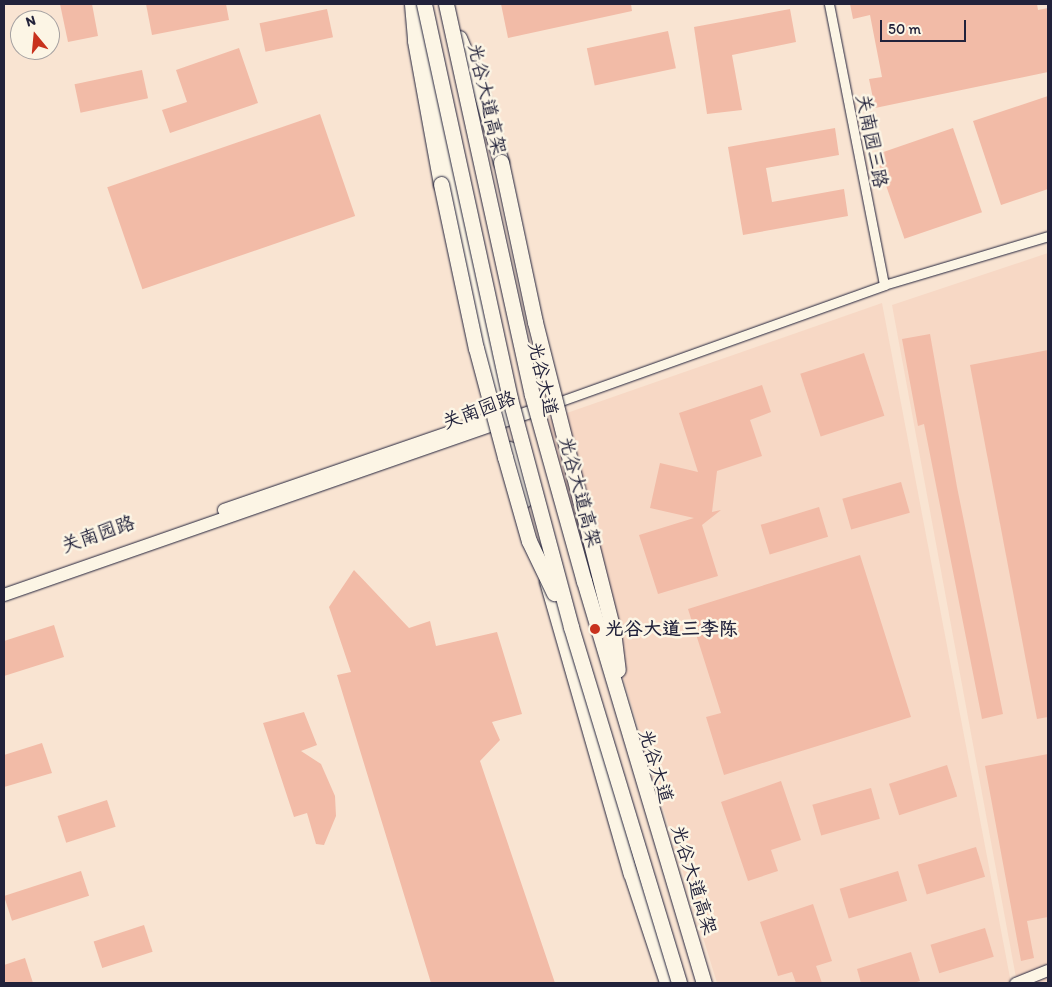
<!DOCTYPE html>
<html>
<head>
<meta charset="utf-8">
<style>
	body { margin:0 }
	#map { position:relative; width:1052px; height:987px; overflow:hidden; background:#f9e4d2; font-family:Itim,"LXGW WenKai TC",sans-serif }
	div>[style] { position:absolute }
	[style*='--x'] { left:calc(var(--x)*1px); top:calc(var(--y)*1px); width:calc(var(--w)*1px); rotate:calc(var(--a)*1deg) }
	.built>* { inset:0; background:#f7d8c5 }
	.building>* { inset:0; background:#f2bba7; transform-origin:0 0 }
	.roads { filter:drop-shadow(0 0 1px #22223b) drop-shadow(0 0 1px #22223b) }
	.minor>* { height:9px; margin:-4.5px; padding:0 4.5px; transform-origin:4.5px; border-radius:4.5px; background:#fcf5e5 }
	.tertiary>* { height:11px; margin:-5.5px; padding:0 5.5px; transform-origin:5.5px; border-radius:5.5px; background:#fcf5e5 }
	.secondary>* { height:12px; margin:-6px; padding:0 6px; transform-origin:6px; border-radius:6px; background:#fcf5e5 }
	.primary>* { height:14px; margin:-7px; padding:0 7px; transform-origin:7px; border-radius:7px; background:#fcf5e5 }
	.trunk>* { height:15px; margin:-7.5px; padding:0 7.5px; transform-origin:7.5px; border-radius:7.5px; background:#fcf5e5 }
	.bridges { filter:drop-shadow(0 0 1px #22223b) drop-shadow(0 0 1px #22223b) }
	.trunk-bridge>* { height:15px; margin:-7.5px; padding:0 7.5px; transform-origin:7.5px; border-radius:7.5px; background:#fcf5e5 }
	.dots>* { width:14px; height:14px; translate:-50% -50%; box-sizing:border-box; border:2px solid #fcf5e5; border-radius:50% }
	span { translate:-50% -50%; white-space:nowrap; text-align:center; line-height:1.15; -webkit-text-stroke:5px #fcf5e5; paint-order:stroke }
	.street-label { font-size:19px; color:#22223b }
	.poi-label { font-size:19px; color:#22223b; font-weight:700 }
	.left { translate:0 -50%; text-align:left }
	.frame { position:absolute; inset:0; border:5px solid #22223b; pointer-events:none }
	.north { position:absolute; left:10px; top:10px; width:50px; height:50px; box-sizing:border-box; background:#fcf5e5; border:1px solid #a5a1a1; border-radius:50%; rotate:343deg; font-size:14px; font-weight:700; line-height:20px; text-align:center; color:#22223b }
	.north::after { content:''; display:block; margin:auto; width:18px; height:22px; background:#c8321e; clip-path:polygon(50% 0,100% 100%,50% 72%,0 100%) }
	.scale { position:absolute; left:880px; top:20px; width:86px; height:22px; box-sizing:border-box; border:2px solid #22223b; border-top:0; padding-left:6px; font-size:15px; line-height:18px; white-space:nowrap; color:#22223b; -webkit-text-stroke:4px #fcf5e5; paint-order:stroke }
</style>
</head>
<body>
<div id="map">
	<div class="built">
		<i style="clip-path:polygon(1048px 253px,1048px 983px,1017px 983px,892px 305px)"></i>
		<i style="clip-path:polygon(882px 303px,1011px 983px,717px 983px,544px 421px)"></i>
	</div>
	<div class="building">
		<i style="clip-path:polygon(60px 4px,92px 4px,98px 36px,68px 42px)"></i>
		<i style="clip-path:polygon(146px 4px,226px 4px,229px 20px,152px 35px)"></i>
		<i style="clip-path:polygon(501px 4px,631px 4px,632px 11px,508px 38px)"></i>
		<i style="clip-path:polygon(850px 4px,1037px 4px,1038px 10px,1048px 8px,1048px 72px,875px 108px,869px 79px,882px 77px,870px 15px,853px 19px)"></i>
		<i style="left:327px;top:9px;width:29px;height:69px;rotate:78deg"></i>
		<i style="clip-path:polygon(790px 9px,796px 42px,732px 55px,742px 110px,707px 114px,694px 27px)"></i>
		<i style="left:668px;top:31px;width:38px;height:83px;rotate:78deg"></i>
		<i style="clip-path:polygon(239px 48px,258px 103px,170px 133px,162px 110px,187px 102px,176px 70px)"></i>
		<i style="left:142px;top:70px;width:29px;height:69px;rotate:78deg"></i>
		<i style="clip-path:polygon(1048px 96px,1048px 189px,1001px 205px,973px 121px)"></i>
		<i style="left:320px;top:114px;width:108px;height:225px;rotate:71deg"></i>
		<i style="clip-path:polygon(835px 128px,839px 155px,766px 168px,772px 202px,844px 189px,848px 216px,743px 235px,728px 147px)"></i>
		<i style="left:953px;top:128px;width:89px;height:82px;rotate:71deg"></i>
		<i style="clip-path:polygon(930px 334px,957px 487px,1003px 714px,982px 719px,924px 424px,918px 426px,902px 339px)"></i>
		<i style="clip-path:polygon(1048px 350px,1048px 717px,1037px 719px,970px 365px)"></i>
		<i style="left:864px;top:353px;width:66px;height:67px;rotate:72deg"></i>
		<i style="clip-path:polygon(762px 385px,771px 412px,750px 420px,762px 456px,717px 471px,712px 512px,721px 510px,702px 525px,718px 576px,658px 594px,639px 535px,694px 518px,650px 508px,660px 463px,698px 472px,679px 413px)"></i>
		<i style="left:901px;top:482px;width:32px;height:61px;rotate:74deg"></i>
		<i style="left:819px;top:507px;width:31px;height:61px;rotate:73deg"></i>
		<i style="clip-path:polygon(860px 555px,911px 717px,724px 775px,706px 717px,721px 713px,688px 609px)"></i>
		<i style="clip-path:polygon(354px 570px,409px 628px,430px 621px,436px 646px,497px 632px,522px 714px,492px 722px,500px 740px,480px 761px,555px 983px,431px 983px,337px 675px,351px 672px,329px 607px)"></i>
		<i style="clip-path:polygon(54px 625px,64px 657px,4px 676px,4px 641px)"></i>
		<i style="clip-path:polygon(304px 712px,317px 745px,301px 751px,321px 764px,335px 796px,336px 816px,324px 845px,316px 844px,307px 813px,294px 817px,263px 723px)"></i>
		<i style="clip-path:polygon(42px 743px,52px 773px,4px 787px,4px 755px)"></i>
		<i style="clip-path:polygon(1048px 754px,1048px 917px,1027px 921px,1034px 958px,1021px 961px,985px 766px)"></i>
		<i style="left:947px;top:765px;width:33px;height:61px;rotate:72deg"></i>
		<i style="clip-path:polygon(781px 781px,801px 840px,771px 850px,778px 871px,748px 881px,721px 802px)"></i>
		<i style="left:871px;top:788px;width:32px;height:61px;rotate:74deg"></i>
		<i style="left:107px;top:800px;width:28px;height:52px;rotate:72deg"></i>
		<i style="left:976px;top:847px;width:31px;height:61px;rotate:73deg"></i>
		<i style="left:81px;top:871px;width:26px;height:81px;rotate:72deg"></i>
		<i style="left:898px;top:871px;width:31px;height:61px;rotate:73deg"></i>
		<i style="clip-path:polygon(813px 904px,832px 961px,816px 966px,822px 983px,796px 983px,792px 972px,778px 976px,760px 922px)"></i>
		<i style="left:144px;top:925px;width:28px;height:53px;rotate:72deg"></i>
		<i style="left:985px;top:928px;width:30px;height:57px;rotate:73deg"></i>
		<i style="clip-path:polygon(911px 952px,920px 981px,913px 983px,861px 983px,857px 969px)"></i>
		<i style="clip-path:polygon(25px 958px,33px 983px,4px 983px,4px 965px)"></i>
	</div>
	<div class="roads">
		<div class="minor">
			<i style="--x:829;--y:4;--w:286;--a:78.9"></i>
			<i style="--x:533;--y:411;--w:373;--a:-19.7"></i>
			<i style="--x:884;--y:285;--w:171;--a:-16.6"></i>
		</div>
		<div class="tertiary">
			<i style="--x:1015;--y:983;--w:35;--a:-22"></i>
		</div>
		<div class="secondary">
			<i style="--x:224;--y:510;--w:295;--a:-19"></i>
			<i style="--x:4;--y:595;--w:557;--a:-19.18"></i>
		</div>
		<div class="primary">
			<i style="--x:419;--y:17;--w:187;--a:79.5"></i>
			<i style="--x:453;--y:201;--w:193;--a:77.8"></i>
			<i style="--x:510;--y:449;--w:54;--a:73.9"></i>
			<i style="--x:547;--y:582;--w:304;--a:74"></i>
			<i style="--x:631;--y:874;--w:115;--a:71.7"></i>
		</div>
		<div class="trunk">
			<i style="--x:412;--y:4;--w:37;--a:85"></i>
			<i style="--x:415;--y:41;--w:145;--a:79.7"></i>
			<i style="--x:459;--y:38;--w:52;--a:67.4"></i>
			<i style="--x:479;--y:86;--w:79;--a:73.9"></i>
		</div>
	</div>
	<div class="bridges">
		<div class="trunk-bridge">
			<i style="--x:424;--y:4;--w:404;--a:77.7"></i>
			<i style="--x:510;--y:399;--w:236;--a:75"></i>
			<i style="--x:571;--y:627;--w:372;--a:73.1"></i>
			<i style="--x:446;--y:4;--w:400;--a:77.6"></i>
			<i style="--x:532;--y:395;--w:193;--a:74.4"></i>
			<i style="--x:584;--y:581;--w:420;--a:73.4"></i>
			<i style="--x:501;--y:162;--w:164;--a:78"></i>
			<i style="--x:535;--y:322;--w:319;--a:75.8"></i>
			<i style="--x:613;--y:631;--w:39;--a:83"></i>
			<i style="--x:441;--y:184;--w:168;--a:78"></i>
			<i style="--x:476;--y:348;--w:113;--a:75.1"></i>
			<i style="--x:505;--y:457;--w:87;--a:74.1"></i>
			<i style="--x:529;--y:541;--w:58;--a:64.3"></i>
		</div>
	</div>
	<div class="dots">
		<i style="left:595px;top:629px;background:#c8321e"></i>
	</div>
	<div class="street-label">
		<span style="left:487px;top:99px;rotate:77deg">光谷大道高架</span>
		<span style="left:872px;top:141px;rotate:79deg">关南园三路</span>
		<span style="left:543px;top:379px;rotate:77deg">光谷大道</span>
		<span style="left:479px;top:410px;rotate:-20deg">关南园路</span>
		<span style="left:580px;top:492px;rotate:75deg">光谷大道高架</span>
		<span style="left:98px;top:534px;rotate:-19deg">关南园路</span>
		<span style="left:656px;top:766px;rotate:73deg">光谷大道</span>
		<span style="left:694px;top:880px;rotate:73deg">光谷大道高架</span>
	</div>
	<div class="poi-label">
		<span class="left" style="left:605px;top:629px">光谷大道三李陈</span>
	</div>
	<div class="frame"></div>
	<div class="north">N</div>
	<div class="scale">50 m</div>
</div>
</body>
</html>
